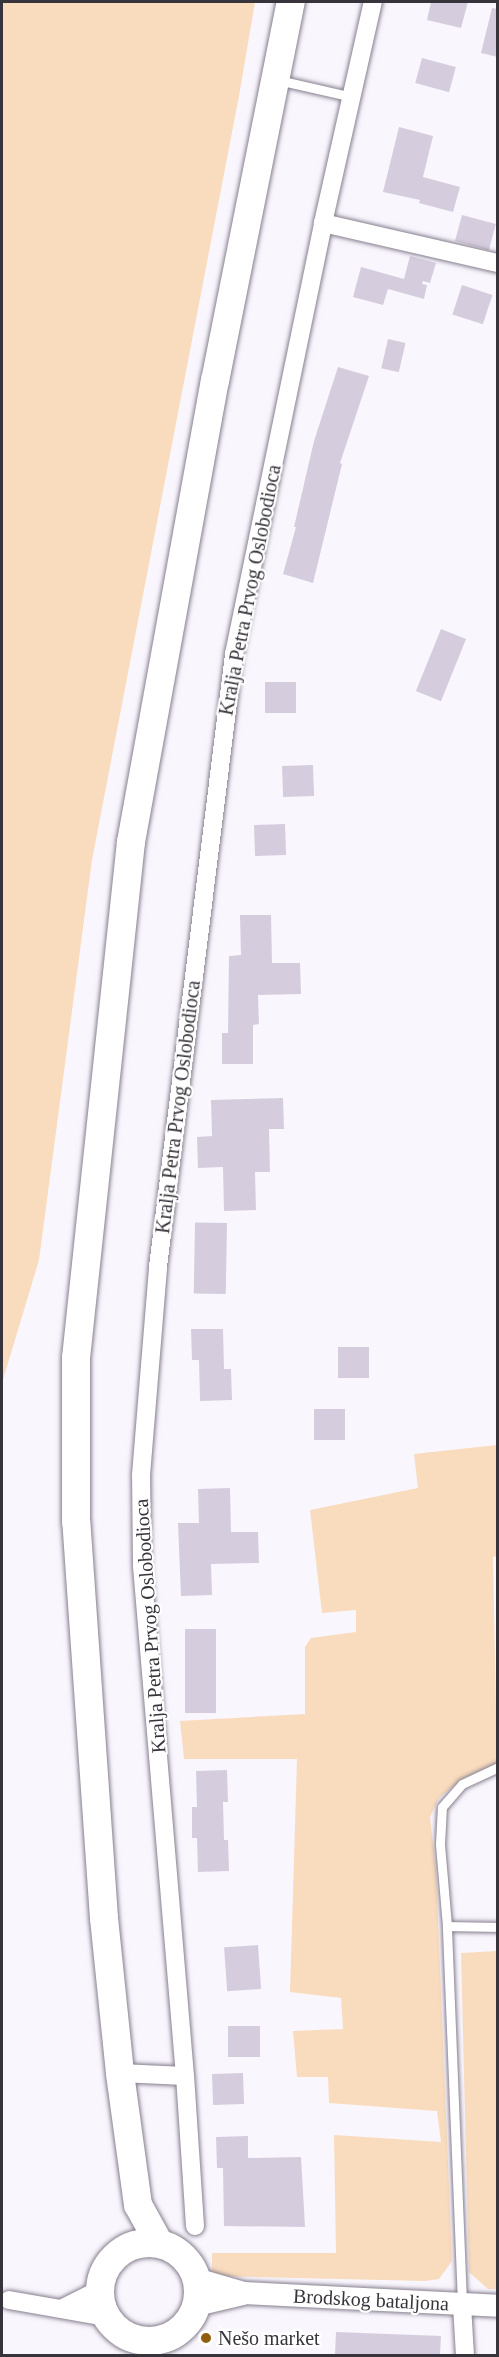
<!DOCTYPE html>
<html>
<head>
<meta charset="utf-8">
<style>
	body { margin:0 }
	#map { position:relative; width:499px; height:2357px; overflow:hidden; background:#f9f6fd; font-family:Georgia,serif }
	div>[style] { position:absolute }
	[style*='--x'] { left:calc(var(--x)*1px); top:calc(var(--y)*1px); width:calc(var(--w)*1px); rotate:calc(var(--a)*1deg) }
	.green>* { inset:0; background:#f9dcbd }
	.building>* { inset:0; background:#d5cdde; transform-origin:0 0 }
	.roads { filter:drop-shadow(0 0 2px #877f8f) drop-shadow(0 0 2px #877f8f) }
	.service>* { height:9px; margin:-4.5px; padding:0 4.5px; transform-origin:4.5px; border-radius:4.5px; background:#fff }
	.minor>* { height:18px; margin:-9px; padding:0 9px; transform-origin:9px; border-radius:9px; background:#fff }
	.tertiary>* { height:22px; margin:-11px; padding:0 11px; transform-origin:11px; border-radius:11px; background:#fff }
	.primary>* { height:28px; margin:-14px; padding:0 14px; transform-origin:14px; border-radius:14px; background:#fff }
	.primary>.ring { margin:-14px; padding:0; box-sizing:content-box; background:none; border:28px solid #fff; border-radius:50% }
	.dots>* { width:16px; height:16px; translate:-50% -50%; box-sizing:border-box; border:3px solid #fff; border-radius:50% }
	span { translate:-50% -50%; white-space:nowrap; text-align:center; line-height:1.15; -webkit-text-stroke:4.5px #fff; paint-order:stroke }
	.street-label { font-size:20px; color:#37343b }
	.poi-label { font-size:20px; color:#37343b }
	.left { translate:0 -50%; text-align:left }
	.frame { position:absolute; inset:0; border:3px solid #37343b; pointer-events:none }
</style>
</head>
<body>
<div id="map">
	<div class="green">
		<i style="clip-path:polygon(2px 2px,255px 2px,239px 96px,92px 860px,39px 1260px,2px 1383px)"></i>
		<i style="clip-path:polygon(497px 1445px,498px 1556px,493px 1557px,497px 1763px,466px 1777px,451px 1788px,439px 1798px,430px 1817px,436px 1871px,452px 2261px,439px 2279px,425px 2281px,212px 2276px,212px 2253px,336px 2253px,334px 2135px,441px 2142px,437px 2111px,329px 2103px,328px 2077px,297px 2077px,293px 2031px,343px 2029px,341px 1998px,290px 1992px,297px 1759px,184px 1759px,180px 1721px,305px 1714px,305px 1647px,311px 1638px,356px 1632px,356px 1610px,322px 1613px,310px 1510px,418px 1488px,414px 1454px)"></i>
		<i style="clip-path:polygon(497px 1951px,498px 1951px,497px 2289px,488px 2289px,469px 2272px,461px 1953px)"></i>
	</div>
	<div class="building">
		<i style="clip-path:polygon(431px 2px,468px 2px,461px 28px,427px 20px)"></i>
		<i style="clip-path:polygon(492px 8px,498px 9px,498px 57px,481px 53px)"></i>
		<i style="left:422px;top:58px;width:35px;height:26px;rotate:15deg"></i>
		<i style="clip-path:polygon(399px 127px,433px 136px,423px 177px,460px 187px,453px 212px,419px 203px,420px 200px,383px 192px)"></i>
		<i style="left:462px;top:215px;width:35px;height:27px;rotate:15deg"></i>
		<i style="clip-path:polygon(410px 256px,436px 263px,430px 283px,423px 281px,422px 284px,427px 285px,424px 299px,388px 289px,383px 305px,353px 297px,361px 267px,404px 279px)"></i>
		<i style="left:462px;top:285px;width:32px;height:31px;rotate:18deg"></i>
		<i style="left:388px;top:339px;width:18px;height:30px;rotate:13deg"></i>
		<i style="clip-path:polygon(338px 367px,369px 376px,340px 463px,342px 464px,313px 583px,283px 574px,296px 527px,294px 527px,314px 441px)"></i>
		<i style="left:441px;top:629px;width:27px;height:67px;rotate:22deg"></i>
		<i style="left:265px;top:682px;width:31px;height:31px"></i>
		<i style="left:313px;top:765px;width:31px;height:31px;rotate:88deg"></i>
		<i style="left:285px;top:824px;width:31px;height:31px;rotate:88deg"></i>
		<i style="clip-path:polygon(240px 915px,271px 915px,272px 963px,300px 963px,301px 994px,258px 995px,259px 1024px,253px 1025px,253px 1064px,222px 1064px,222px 1033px,228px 1033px,229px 956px,241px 955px)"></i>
		<i style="clip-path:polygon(283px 1098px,284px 1129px,269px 1129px,270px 1172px,255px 1172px,256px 1210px,224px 1211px,223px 1167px,198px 1168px,197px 1137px,212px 1136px,211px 1100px)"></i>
		<i style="left:227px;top:1223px;width:71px;height:32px;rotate:91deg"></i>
		<i style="clip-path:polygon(191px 1329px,223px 1329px,224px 1369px,231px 1369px,232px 1400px,200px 1401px,199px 1360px,192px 1360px)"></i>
		<i style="left:338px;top:1347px;width:31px;height:31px"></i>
		<i style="left:314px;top:1409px;width:31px;height:31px"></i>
		<i style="clip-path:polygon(230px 1488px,231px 1532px,258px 1532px,259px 1563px,211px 1564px,212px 1595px,181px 1596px,178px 1523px,199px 1523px,198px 1489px)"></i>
		<i style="left:185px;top:1629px;width:31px;height:84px"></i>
		<i style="clip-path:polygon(227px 1770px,228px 1802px,223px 1802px,224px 1840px,228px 1840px,229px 1871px,198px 1872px,197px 1838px,192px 1838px,192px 1807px,197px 1807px,196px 1771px)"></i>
		<i style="left:258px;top:1945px;width:44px;height:34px;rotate:86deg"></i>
		<i style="left:260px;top:2026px;width:31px;height:32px;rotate:90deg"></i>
		<i style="left:243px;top:2073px;width:31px;height:31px;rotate:88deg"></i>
		<i style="clip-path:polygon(248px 2136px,248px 2158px,301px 2157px,305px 2227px,224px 2226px,223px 2168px,217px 2168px,216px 2137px)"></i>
		<i style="clip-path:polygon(336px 2332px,441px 2336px,440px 2355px,335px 2355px)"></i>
	</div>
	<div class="roads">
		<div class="service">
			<i style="--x:278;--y:80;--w:76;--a:12.9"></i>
			<i style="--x:447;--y:1926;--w:82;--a:-94.9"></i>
			<i style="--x:440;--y:1844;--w:37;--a:-87"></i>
			<i style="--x:442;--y:1807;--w:30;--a:-49"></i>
			<i style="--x:462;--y:1784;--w:40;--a:-25"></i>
			<i style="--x:462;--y:2303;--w:377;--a:-92.3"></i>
			<i style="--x:447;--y:1926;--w:51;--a:1.1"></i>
		</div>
		<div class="minor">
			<i style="--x:323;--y:223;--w:180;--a:12.9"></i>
			<i style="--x:120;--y:2073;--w:65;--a:2.6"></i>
			<i style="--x:195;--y:2226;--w:150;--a:-93.8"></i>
			<i style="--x:185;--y:2076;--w:512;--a:-94.82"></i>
			<i style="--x:142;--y:1566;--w:91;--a:-90.6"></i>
			<i style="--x:141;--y:1475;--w:209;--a:-85.3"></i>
			<i style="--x:158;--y:1267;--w:618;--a:-82.93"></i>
			<i style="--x:234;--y:654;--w:440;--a:-78.3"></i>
			<i style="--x:323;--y:223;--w:227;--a:-77.3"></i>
			<i style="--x:9;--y:2300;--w:98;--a:9.9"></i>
			<i style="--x:462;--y:2305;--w:51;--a:86.6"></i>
			<i style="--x:63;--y:2308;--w:40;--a:-26.6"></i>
		</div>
		<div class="tertiary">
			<i style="--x:196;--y:2279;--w:50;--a:16.3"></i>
			<i style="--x:244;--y:2293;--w:254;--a:2.9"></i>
			<i style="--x:196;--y:2305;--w:48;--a:-13.2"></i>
		</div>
		<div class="primary">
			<i class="ring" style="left:100px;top:2243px;width:70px;height:70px"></i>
			<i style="--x:159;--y:2243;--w:43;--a:-118.9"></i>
			<i style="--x:138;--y:2205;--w:133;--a:-97.8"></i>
			<i style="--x:120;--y:2073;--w:156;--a:-95.9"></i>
			<i style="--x:104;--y:1918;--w:397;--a:-94"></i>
			<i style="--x:76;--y:1522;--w:164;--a:-90"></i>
			<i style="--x:76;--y:1358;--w:519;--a:-83.92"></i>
			<i style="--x:131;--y:842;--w:469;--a:-79.7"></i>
			<i style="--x:215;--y:381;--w:387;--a:-78.7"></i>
		</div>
	</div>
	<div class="dots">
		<i style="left:206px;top:2338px;background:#915d0f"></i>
	</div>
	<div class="street-label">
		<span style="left:250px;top:590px;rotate:-79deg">Kralja Petra Prvog Oslobodioca</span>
		<span style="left:178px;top:1107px;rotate:-83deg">Kralja Petra Prvog Oslobodioca</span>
		<span style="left:150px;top:1626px;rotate:-94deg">Kralja Petra Prvog Oslobodioca</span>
		<span style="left:371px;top:2300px;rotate:3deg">Brodskog bataljona</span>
	</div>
	<div class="poi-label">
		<span class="left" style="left:218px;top:2338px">Nešo market</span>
	</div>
	<div class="frame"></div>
</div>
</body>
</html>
